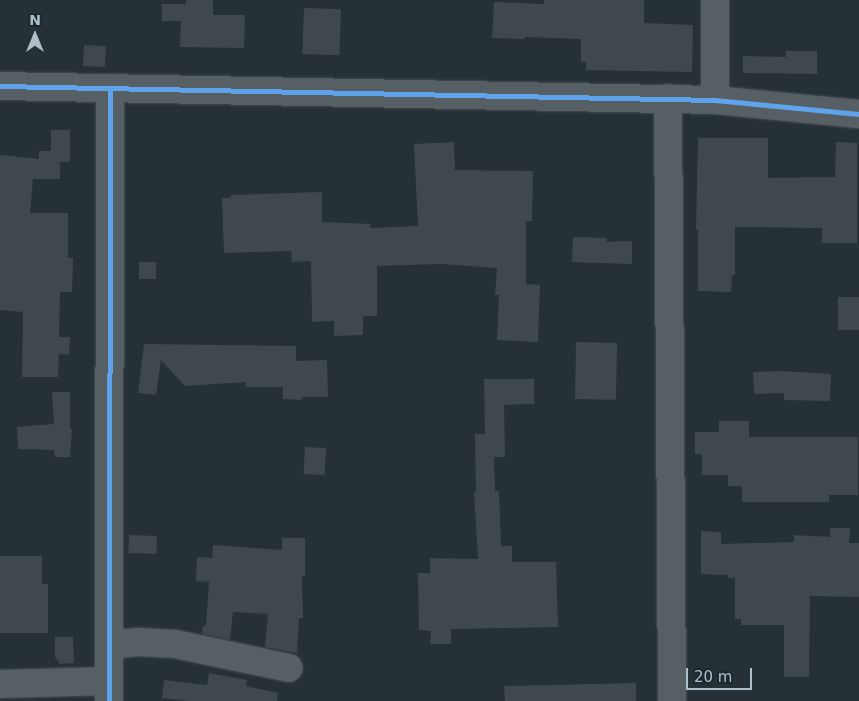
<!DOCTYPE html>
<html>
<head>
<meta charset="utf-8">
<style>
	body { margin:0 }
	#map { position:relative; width:859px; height:701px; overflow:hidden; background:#263137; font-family:"DejaVu Sans",sans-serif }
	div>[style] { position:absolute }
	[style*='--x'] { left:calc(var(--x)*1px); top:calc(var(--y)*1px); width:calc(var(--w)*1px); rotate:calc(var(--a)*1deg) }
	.building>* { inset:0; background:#3f484c; transform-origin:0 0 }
	.roads { filter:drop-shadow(0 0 1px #454d51) drop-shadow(0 0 1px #454d51) }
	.minor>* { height:28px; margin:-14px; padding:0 14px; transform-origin:14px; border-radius:14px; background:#565f64 }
	.cycleway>* { height:5px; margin:-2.5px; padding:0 2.5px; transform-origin:2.5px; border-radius:2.5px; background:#60a3ed }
	span { translate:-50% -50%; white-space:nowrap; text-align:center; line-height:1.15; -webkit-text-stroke:4px #1a2932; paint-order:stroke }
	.north { position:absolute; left:10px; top:10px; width:50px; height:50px; -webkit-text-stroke:4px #1a2932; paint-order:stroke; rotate:0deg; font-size:14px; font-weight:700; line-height:20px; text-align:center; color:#afbfc9 }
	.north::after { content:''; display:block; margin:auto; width:18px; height:22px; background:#afbfc9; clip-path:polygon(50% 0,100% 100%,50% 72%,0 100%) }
	.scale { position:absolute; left:686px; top:668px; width:66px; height:22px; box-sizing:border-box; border:2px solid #afbfc9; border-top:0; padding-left:6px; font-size:15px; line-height:18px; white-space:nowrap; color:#afbfc9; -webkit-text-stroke:4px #1a2932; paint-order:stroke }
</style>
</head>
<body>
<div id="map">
	<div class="building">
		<i style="clip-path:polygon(186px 0,213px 0,213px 15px,245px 15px,244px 48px,180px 47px,181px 21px,162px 21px,162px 4px,186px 4px)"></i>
		<i style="clip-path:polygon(544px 0,644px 0,644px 23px,693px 25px,692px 72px,586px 70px,586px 62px,581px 62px,581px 39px,525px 37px,525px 39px,492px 38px,494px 2px,544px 4px)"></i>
		<i style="left:304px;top:8px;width:37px;height:46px;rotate:2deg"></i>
		<i style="left:84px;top:45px;width:22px;height:21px;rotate:3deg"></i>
		<i style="clip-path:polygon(786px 51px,817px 51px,817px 74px,743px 73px,743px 56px,786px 57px)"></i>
		<i style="clip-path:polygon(51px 130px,70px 130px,70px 162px,60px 162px,60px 179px,33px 179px,30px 213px,68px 213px,68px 258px,73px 258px,72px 292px,60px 292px,59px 337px,70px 337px,69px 355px,59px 354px,58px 377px,22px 377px,23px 312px,0 310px,0 155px,39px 159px,39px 151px,51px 151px)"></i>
		<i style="clip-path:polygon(698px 138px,768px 138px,768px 178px,835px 177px,836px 142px,857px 143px,857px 243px,822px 243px,822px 228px,735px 227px,735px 275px,732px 275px,731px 292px,698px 291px,698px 230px,696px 230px)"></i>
		<i style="clip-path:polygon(454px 142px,455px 170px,533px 171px,532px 221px,526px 221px,526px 284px,540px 285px,538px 342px,497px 340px,499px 295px,495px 295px,497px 268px,442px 264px,377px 266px,377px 316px,363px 316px,363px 335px,334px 336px,334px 321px,312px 322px,311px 261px,292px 262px,291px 251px,224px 253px,222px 198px,230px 198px,231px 195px,322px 192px,322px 222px,371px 224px,370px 228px,418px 226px,414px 144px)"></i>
		<i style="clip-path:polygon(573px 237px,607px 238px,607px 242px,632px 241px,632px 264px,572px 262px)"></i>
		<i style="left:139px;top:262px;width:17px;height:17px"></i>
		<i style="left:838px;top:297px;width:21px;height:33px"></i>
		<i style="left:576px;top:342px;width:41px;height:57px;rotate:1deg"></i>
		<i style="clip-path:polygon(144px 344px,296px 346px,296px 361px,327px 360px,328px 397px,302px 397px,302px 400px,283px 399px,283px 387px,246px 387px,246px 382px,185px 386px,161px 360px,156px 395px,138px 393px)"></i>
		<i style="clip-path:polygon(780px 371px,831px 374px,830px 401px,784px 400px,784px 393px,754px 394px,753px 372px)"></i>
		<i style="clip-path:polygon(484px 379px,534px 379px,534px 404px,504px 405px,505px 457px,494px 457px,495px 491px,499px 491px,501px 546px,512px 546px,512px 562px,556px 562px,558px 627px,451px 629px,451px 644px,430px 644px,431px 631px,419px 630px,418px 573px,430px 573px,430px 558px,478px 559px,474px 492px,476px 492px,475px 434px,485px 434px)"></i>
		<i style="clip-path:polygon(52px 392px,70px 392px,70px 429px,72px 429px,70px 457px,55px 457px,54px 450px,18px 449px,17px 427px,54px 424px)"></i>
		<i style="clip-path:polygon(719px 421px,749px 421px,749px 437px,858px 437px,858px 495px,829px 495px,829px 502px,742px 502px,742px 486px,728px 486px,728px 475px,702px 475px,702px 454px,695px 454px,695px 432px,719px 432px)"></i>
		<i style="left:305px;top:447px;width:21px;height:27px;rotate:3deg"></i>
		<i style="clip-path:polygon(830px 528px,850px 528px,849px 543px,859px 543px,859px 597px,810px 596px,809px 677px,784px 677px,784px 625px,741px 625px,741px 619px,735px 619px,735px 578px,728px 578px,728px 575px,701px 574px,701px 531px,721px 532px,721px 544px,794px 542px,794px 535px,830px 537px)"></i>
		<i style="left:129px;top:535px;width:28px;height:18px;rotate:2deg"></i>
		<i style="clip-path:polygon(282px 538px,305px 538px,305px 576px,302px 576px,303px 618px,299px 618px,297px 653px,265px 647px,268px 614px,233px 612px,230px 640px,202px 634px,203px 626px,206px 626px,209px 582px,196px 581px,197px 557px,212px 558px,213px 545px,282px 550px)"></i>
		<i style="clip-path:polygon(0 556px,42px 556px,42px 584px,48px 584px,48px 633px,0 633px)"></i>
		<i style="clip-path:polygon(55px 637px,73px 637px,74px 663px,60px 664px,55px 657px)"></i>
		<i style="clip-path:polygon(209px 673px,247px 680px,246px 686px,278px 693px,277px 701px,189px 701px,162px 698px,164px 680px,207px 685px)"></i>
		<i style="clip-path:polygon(636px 683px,636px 701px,505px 701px,504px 686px)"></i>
	</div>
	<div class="roads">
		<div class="minor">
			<i style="--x:715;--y:0;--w:100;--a:90"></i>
			<i style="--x:0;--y:86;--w:715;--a:1.12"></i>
			<i style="--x:715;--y:100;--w:145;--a:5.6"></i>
			<i style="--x:668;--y:98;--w:603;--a:89.62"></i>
			<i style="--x:109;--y:645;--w:29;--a:-6"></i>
			<i style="--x:138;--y:642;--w:37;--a:3"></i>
			<i style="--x:175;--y:644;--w:116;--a:11.9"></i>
			<i style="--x:0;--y:684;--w:109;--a:-1.6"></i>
			<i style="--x:109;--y:701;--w:612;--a:-89.91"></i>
		</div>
	</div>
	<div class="cycleway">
		<i style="--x:0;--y:86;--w:715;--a:1.12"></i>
		<i style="--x:715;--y:100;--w:145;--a:5.6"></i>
		<i style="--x:109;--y:701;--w:612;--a:-89.91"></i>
	</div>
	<div class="north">N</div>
	<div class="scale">20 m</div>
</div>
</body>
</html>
